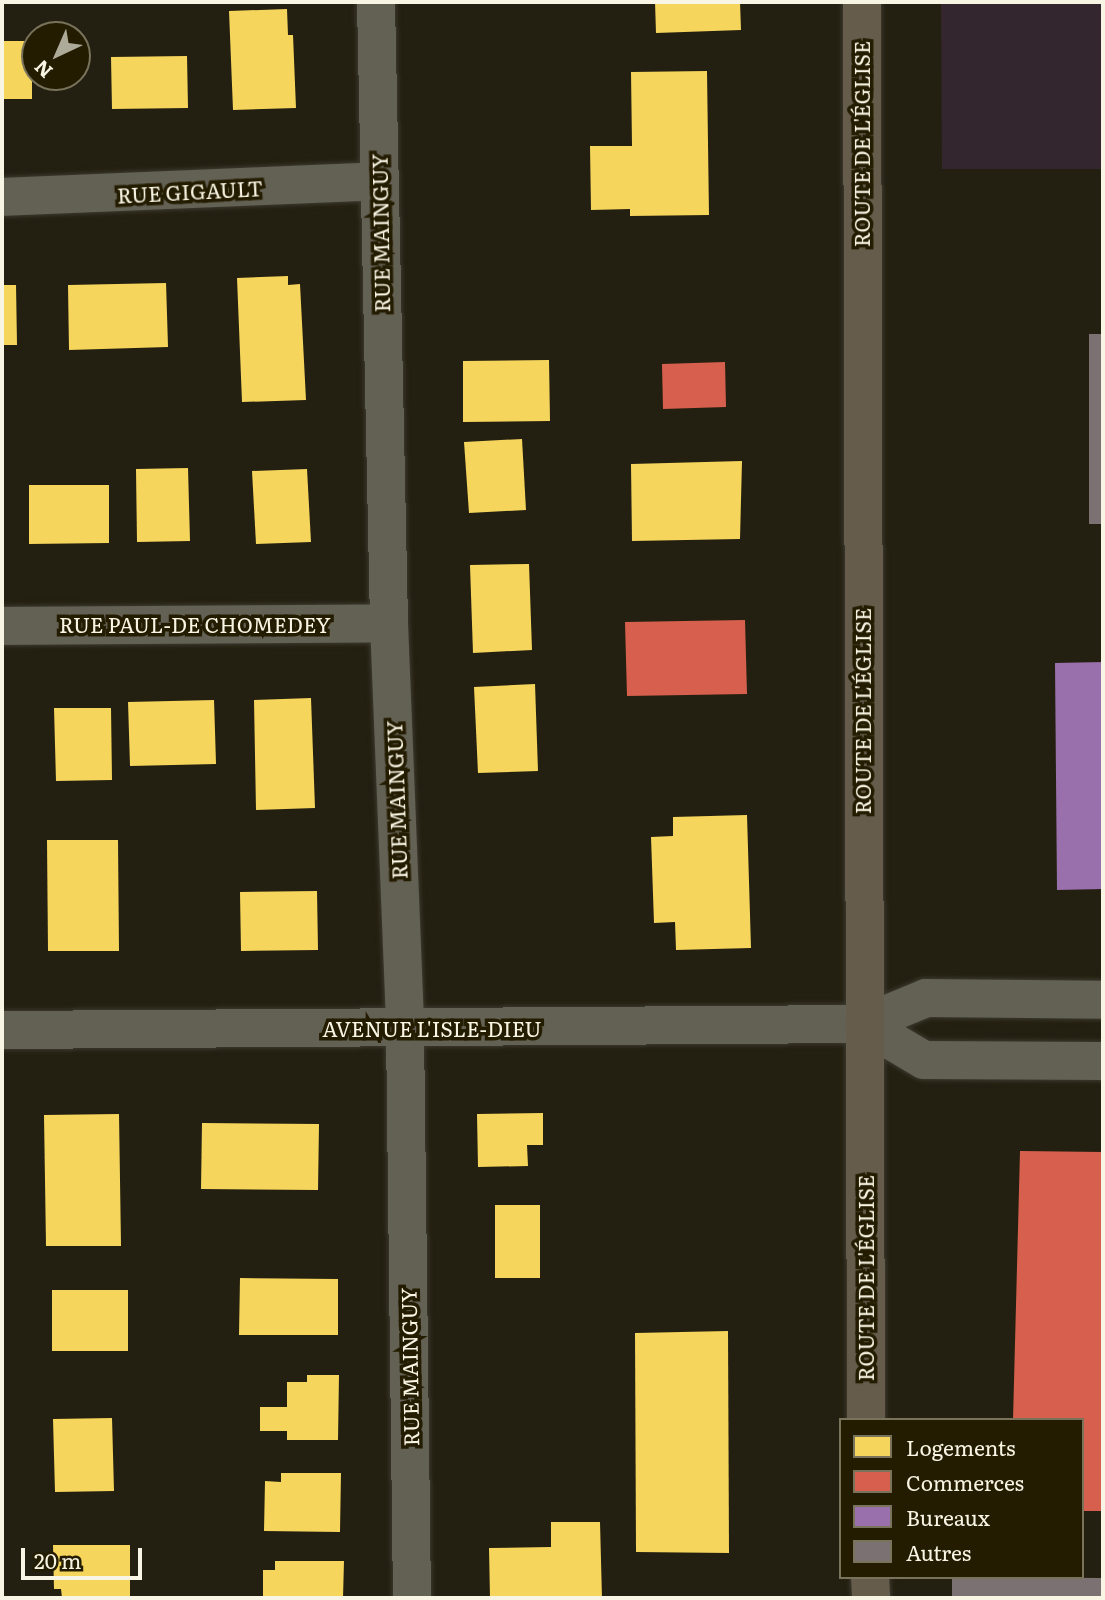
<!DOCTYPE html>
<meta charset="utf-8">
<style>
body{margin:0}
#map{position:relative;width:1105px;height:1600px;overflow:hidden;background:#242011;font-family:Literata,serif}
div>[style]{position:absolute}
.education>*{inset:0;background:#34262e}
.homes>*{inset:0;background:#f6d55c}
.shops>*{inset:0;background:#d6604d}
.offices>*{inset:0;background:#9970ab}
.building>*{inset:0;background:#7b7172}
.roads{filter:drop-shadow(0 0 2px #3c392f) drop-shadow(0 0 2px #3c392f)}
.minor>*{height:38px;margin:-19px;padding:0 19px;transform-origin:19px;border-radius:19px;background:#636054}
.major>*{height:38px;margin:-19px;padding:0 19px;transform-origin:19px;border-radius:19px;background:#655c4c}
span{translate:-50% -50%;white-space:nowrap;text-align:center;line-height:1.15;-webkit-text-stroke:7px #231c01;paint-order:stroke}
.street-label{font-size:21px;color:#f9f5e4}
.frame{position:absolute;inset:0;border:4px solid #f9f5e4;pointer-events:none}
.legend{position:absolute;left:839px;top:1418px;width:245px;height:161px;box-sizing:border-box;background:#231c01;border:2px solid #79735c;margin:0;padding:9px 12px;list-style:none;font-size:21px;color:#f9f5e4}
.legend li{display:flex;align-items:center;gap:14px;height:35px}
.legend b{width:35px;border:2px solid #79735c}
.north{position:absolute;left:21px;top:21px;width:70px;height:70px;box-sizing:border-box;background:#231c01;border:2px solid #79735c;border-radius:50%;rotate:224deg;font-size:19px;font-weight:700;line-height:28px;text-align:center;color:#f9f5e4}
.north::after{content:'';display:block;margin:auto;width:24px;height:32px;background:#aeaa9a;clip-path:polygon(50% 0,100% 100%,50% 72%,0 100%)}
.scale{position:absolute;left:21px;top:1548px;width:121px;height:32px;box-sizing:border-box;border:4px solid #f9f5e4;border-top:0;padding-left:9px;font-size:21px;line-height:24px;white-space:nowrap;color:#f9f5e4;-webkit-text-stroke:5px #231c01;paint-order:stroke}
</style>
<div id="map">
<div class="education">
<div style="clip-path:polygon(941px 2px,1103px 2px,1103px 169px,942px 169px)"></div>
</div>
<div class="homes">
<div style="clip-path:polygon(655px 2px,740px 2px,741px 30px,656px 33px)"></div>
<div style="clip-path:polygon(287px 9px,288px 35px,293px 35px,296px 108px,233px 110px,229px 11px)"></div>
<div style="clip-path:polygon(2px 41px,32px 41px,32px 99px,2px 99px)"></div>
<div style="clip-path:polygon(187px 56px,188px 108px,112px 109px,111px 57px)"></div>
<div style="clip-path:polygon(707px 71px,709px 215px,630px 216px,630px 209px,591px 210px,590px 146px,632px 146px,631px 72px)"></div>
<div style="clip-path:polygon(288px 276px,288px 285px,300px 284px,306px 400px,242px 402px,237px 278px)"></div>
<div style="clip-path:polygon(166px 283px,168px 347px,69px 350px,68px 285px)"></div>
<div style="clip-path:polygon(2px 285px,16px 285px,17px 345px,2px 345px)"></div>
<div style="clip-path:polygon(549px 360px,550px 421px,463px 422px,463px 361px)"></div>
<div style="clip-path:polygon(522px 439px,526px 510px,469px 513px,464px 442px)"></div>
<div style="clip-path:polygon(742px 461px,740px 539px,632px 541px,631px 464px)"></div>
<div style="clip-path:polygon(188px 468px,190px 541px,137px 542px,136px 469px)"></div>
<div style="clip-path:polygon(307px 469px,311px 542px,256px 544px,252px 471px)"></div>
<div style="clip-path:polygon(29px 485px,109px 485px,109px 543px,29px 544px)"></div>
<div style="clip-path:polygon(529px 564px,532px 650px,473px 653px,470px 565px)"></div>
<div style="clip-path:polygon(535px 684px,538px 771px,478px 773px,474px 687px)"></div>
<div style="clip-path:polygon(311px 698px,315px 808px,256px 810px,254px 700px)"></div>
<div style="clip-path:polygon(214px 700px,216px 764px,130px 766px,128px 702px)"></div>
<div style="clip-path:polygon(54px 708px,111px 708px,112px 780px,56px 781px)"></div>
<div style="clip-path:polygon(747px 815px,751px 948px,676px 950px,675px 922px,654px 923px,651px 837px,673px 836px,673px 817px)"></div>
<div style="clip-path:polygon(47px 840px,118px 840px,119px 951px,48px 951px)"></div>
<div style="clip-path:polygon(317px 891px,318px 950px,241px 951px,240px 892px)"></div>
<div style="clip-path:polygon(543px 1113px,543px 1145px,527px 1145px,528px 1166px,478px 1167px,477px 1114px)"></div>
<div style="clip-path:polygon(119px 1114px,121px 1246px,46px 1246px,44px 1115px)"></div>
<div style="clip-path:polygon(202px 1123px,319px 1124px,318px 1190px,201px 1189px)"></div>
<div style="clip-path:polygon(495px 1205px,540px 1205px,540px 1278px,495px 1278px)"></div>
<div style="clip-path:polygon(240px 1278px,338px 1279px,338px 1335px,239px 1335px)"></div>
<div style="clip-path:polygon(52px 1290px,128px 1290px,128px 1351px,52px 1351px)"></div>
<div style="clip-path:polygon(728px 1331px,729px 1553px,636px 1552px,635px 1333px)"></div>
<div style="clip-path:polygon(307px 1375px,339px 1375px,338px 1440px,287px 1440px,287px 1431px,260px 1431px,260px 1407px,287px 1407px,287px 1382px,307px 1382px)"></div>
<div style="clip-path:polygon(112px 1418px,114px 1491px,55px 1492px,53px 1419px)"></div>
<div style="clip-path:polygon(281px 1473px,341px 1473px,340px 1532px,264px 1531px,265px 1481px,281px 1482px)"></div>
<div style="clip-path:polygon(551px 1522px,600px 1522px,602px 1598px,490px 1598px,489px 1548px,551px 1547px)"></div>
<div style="clip-path:polygon(53px 1545px,130px 1545px,130px 1598px,62px 1598px,61px 1589px,54px 1589px)"></div>
<div style="clip-path:polygon(275px 1561px,344px 1561px,343px 1598px,263px 1598px,263px 1570px,275px 1570px)"></div>
</div>
<div class="shops">
<div style="clip-path:polygon(725px 362px,726px 407px,663px 409px,662px 364px)"></div>
<div style="clip-path:polygon(745px 620px,747px 694px,627px 696px,625px 622px)"></div>
<div style="clip-path:polygon(1020px 1151px,1103px 1152px,1103px 1511px,1082px 1511px,1082px 1420px,1013px 1420px)"></div>
</div>
<div class="offices">
<div style="clip-path:polygon(1103px 662px,1103px 889px,1057px 890px,1055px 663px)"></div>
</div>
<div class="building">
<div style="clip-path:polygon(1089px 334px,1103px 334px,1103px 524px,1089px 524px)"></div>
<div style="clip-path:polygon(952px 1577px,1103px 1578px,1103px 1598px,952px 1598px)"></div>
</div>
<div class="roads">
<div class="minor">
<div style="left:376px;top:2px;width:621px;rotate:88.8deg"></div>
<div style="left:389px;top:623px;width:405px;rotate:87.7deg"></div>
<div style="left:405px;top:1028px;width:570px;rotate:89.3deg"></div>
<div style="left:2px;top:197px;width:376px;rotate:-2.4deg"></div>
<div style="left:2px;top:626px;width:387px;rotate:-0.4deg"></div>
<div style="left:863px;top:1024px;width:71px;rotate:30.5deg"></div>
<div style="left:924px;top:1060px;width:179px;rotate:0.3deg"></div>
<div style="left:2px;top:1030px;width:861px;rotate:-0.4deg"></div>
<div style="left:863px;top:1024px;width:68px;rotate:-22.4deg"></div>
<div style="left:926px;top:998px;width:177px;rotate:0.6deg"></div>
</div>
<div class="major">
<div style="left:862px;top:2px;width:1418px;rotate:89.84deg"></div>
<div style="left:870px;top:1577px;width:21px;rotate:87deg"></div>
</div>
</div>
<div class="street-label">
<span style="left:861px;top:144px;rotate:-90deg">ROUTE DE L'ÉGLISE</span>
<span style="left:190px;top:191px;rotate:-3deg">RUE GIGAULT</span>
<span style="left:380px;top:233px;rotate:-91deg">RUE MAINGUY</span>
<span style="left:195px;top:624px">RUE PAUL-DE CHOMEDEY</span>
<span style="left:862px;top:711px;rotate:-90deg">ROUTE DE L'ÉGLISE</span>
<span style="left:396px;top:800px;rotate:-92deg">RUE MAINGUY</span>
<span style="left:432px;top:1028px">AVENUE L'ISLE-DIEU</span>
<span style="left:865px;top:1278px;rotate:-90deg">ROUTE DE L'ÉGLISE</span>
<span style="left:409px;top:1367px;rotate:-91deg">RUE MAINGUY</span>
</div>
<div class="frame"></div>
<ul class="legend">
<li><b style="height:19px;background:#f6d55c"></b>Logements</li>
<li><b style="height:19px;background:#d6604d"></b>Commerces</li>
<li><b style="height:19px;background:#9970ab"></b>Bureaux</li>
<li><b style="height:19px;background:#7b7172"></b>Autres</li>
</ul>
<div class="north">N</div>
<div class="scale">20 m</div>
</div>
